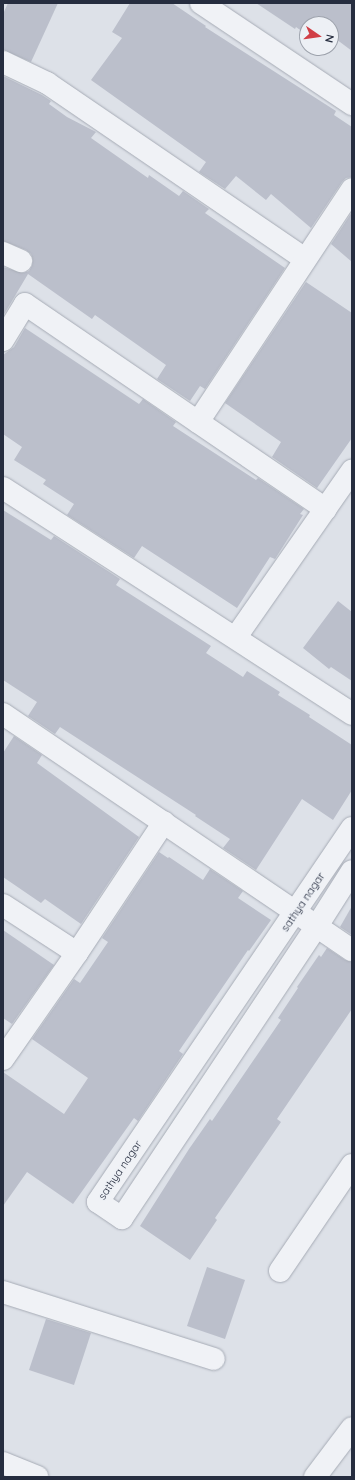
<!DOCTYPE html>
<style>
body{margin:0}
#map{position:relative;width:355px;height:1480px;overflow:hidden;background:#dde1e8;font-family:Quicksand,sans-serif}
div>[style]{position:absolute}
.building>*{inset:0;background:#bbbfcb}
.roads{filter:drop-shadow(0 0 1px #a6abb5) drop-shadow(0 0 1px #a6abb5)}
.minor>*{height:22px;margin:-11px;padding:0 11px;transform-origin:11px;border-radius:11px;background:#f0f2f6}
span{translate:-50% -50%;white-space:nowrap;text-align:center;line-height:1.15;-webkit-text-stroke:3px #edf0f5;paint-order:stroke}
.street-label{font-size:11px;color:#262d3f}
.frame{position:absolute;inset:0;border:4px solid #262d3f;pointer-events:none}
.north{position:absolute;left:299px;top:16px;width:40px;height:40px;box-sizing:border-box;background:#edf0f5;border:1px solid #9da2ac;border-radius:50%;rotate:103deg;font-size:11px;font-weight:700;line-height:16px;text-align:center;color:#262d3f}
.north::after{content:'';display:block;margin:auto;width:14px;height:18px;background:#d13e46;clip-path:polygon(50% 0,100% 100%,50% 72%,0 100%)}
</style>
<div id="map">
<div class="building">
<div style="clip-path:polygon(8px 3px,58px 3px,31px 62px,3px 50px,3px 14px)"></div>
<div style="clip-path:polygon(130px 3px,172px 3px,206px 26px,205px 27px,336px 111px,334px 115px,352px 127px,352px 177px,346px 178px,342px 182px,311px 228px,271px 194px,266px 200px,236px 176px,225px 189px,199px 172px,206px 162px,91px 80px,122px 38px,112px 32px)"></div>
<div style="clip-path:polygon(256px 3px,352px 3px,352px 51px,332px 36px,331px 38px,331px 24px,307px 24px,307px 35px,296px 27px,295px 29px)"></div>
<div style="clip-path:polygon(3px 76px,42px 95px,51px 101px,49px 104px,67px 117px,96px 132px,91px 138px,148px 178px,149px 175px,179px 196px,183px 191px,209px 209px,205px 213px,285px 268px,205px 389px,200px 386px,190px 401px,157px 379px,166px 365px,95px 315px,92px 319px,28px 274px,3px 316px,3px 267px,23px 273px,29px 271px,32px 266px,33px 260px,31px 254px,26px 250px,3px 241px)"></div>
<div style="clip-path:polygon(352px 212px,352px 262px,331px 244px)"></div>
<div style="clip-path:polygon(306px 282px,352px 313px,352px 438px,317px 488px,272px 457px,281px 442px,225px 403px)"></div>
<div style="clip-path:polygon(25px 328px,139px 404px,143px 399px,176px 422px,173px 426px,256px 480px,258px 478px,304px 509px,300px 514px,303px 515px,275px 559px,270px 557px,237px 608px,142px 546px,134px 558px,67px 515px,74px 504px,43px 484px,46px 480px,14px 460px,22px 447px,3px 434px,3px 355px,14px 347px)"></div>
<div style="clip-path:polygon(3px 510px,51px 540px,54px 536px,120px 579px,116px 585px,211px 646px,206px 653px,243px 677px,247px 671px,280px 692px,278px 695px,310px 715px,309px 717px,352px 745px,352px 790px,333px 820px,302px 799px,256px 870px,223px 848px,230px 839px,195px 816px,196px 815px,60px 727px,55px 734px,28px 716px,37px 702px,3px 680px)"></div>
<div style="clip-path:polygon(338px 601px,352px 612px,352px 681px,331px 667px,329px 669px,303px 648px)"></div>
<div style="clip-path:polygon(14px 736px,42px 755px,37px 763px,139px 837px,81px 924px,45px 899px,41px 903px,3px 877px,3px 753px)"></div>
<div style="clip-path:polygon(159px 852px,168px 858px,169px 857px,203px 880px,210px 869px,243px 891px,238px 898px,271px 920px,249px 951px,248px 950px,179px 1051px,183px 1054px,138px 1121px,134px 1118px,73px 1204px,27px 1172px,3px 1206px,3px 1072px,64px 1114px,88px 1078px,32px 1039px,74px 979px,80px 983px,108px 942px,102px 938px)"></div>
<div style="clip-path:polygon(352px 906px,352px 935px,340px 927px)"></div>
<div style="clip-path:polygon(3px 930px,54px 965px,12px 1024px,3px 1018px)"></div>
<div style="clip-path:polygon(327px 948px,345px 960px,352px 962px,352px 1009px,277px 1119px,281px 1122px,215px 1218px,217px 1220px,190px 1260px,140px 1226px,189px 1149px,210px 1119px,212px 1121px,281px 1020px,278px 1018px,298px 988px,297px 987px,319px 955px,321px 957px)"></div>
<div style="clip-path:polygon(207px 1267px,245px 1280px,225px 1339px,187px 1326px)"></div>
<div style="clip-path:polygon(46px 1319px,91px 1333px,74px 1385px,29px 1370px)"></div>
</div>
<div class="roads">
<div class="minor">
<div style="left:201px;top:3px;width:182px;rotate:33.8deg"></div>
<div style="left:3px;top:62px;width:49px;rotate:25.5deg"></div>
<div style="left:47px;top:83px;width:312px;rotate:34.3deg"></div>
<div style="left:3px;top:253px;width:20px;rotate:24deg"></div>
<div style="left:3px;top:340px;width:42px;rotate:-58.6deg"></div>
<div style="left:25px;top:304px;width:364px;rotate:34.3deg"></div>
<div style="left:198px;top:422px;width:279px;rotate:-56.5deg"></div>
<div style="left:3px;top:488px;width:416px;rotate:32.9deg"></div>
<div style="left:236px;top:637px;width:203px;rotate:-55.1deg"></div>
<div style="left:3px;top:714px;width:421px;rotate:34.1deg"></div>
<div style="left:352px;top:828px;width:452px;rotate:124.2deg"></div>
<div style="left:98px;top:1202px;width:29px;rotate:34deg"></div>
<div style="left:122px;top:1218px;width:351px;rotate:-56.3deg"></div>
<div style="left:317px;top:926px;width:65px;rotate:-57.5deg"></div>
<div style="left:3px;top:905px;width:88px;rotate:33deg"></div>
<div style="left:3px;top:1059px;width:129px;rotate:-55.1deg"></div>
<div style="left:77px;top:953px;width:157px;rotate:-56.4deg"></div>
<div style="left:280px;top:1271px;width:128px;rotate:-55.8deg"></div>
<div style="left:3px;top:1292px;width:221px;rotate:17.6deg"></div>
<div style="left:3px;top:1463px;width:37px;rotate:22deg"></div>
<div style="left:315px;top:1477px;width:61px;rotate:-52.9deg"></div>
</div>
</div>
<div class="street-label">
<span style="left:303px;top:902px;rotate:-56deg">sathya nagar</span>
<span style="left:120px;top:1170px;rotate:-56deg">sathya nagar</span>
</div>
<div class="frame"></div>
<div class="north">N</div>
</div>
